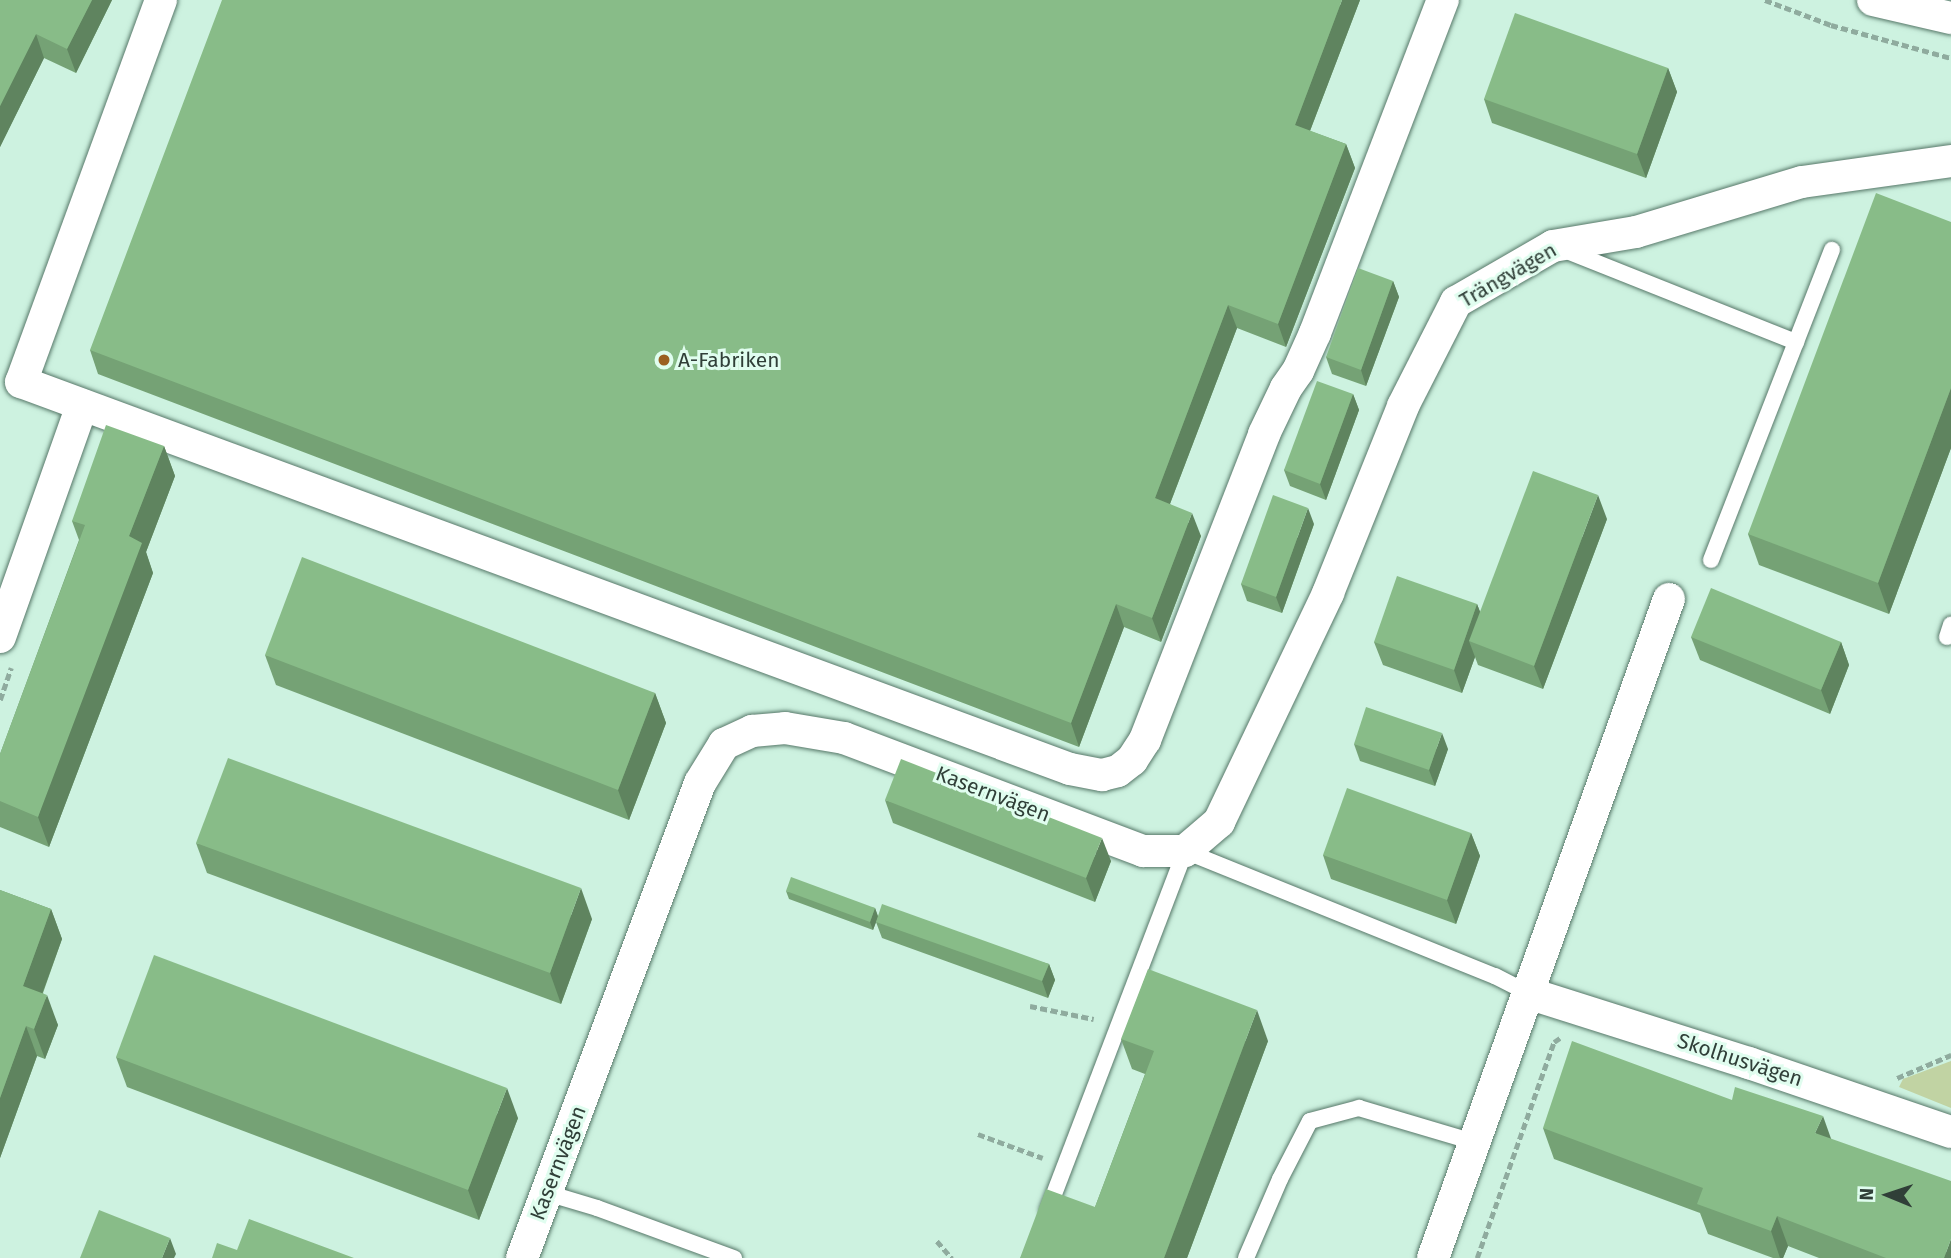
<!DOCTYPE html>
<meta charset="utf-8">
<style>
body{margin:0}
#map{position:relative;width:1951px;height:1258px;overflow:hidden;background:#cdf2e0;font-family:"Fira Sans",sans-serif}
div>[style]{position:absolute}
.green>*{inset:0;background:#c1d3a3}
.path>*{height:4.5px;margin-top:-2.25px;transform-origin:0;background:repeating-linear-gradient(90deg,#8fab9e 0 7px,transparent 0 10.5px)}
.roads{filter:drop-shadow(0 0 2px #577869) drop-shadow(0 0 2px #577869)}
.lane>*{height:16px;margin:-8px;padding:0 8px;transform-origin:8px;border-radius:8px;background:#fff}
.street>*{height:32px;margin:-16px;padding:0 16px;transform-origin:16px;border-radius:16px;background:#fff}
.wall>*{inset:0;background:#75a275}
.shaded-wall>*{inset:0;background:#5f845f}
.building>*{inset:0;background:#88bc88}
.dots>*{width:19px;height:19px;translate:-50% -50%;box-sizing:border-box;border:4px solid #e0fdef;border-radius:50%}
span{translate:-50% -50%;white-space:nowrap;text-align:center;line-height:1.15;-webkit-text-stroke:6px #e0fdef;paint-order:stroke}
.street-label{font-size:21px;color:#303f38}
.poi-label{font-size:21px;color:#303f38}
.left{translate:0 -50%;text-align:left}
.north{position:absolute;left:1853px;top:1160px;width:70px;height:70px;-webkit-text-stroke:5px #e0fdef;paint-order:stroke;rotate:272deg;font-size:19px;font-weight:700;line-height:28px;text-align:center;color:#303f38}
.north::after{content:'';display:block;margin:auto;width:24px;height:32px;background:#303f38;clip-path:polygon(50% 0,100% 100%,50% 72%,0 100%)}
</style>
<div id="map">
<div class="green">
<div style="clip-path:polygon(1951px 1061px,1951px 1108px,1899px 1087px,1903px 1079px)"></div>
</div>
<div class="path">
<div style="left:1765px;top:0;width:71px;rotate:20.7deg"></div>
<div style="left:1831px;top:25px;width:124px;rotate:15.4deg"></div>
<div style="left:0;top:700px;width:34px;rotate:-71deg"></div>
<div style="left:1030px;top:1006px;width:65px;rotate:11.5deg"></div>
<div style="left:1897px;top:1078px;width:59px;rotate:-23.1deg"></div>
<div style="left:978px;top:1134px;width:69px;rotate:20.3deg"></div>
<div style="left:937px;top:1241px;width:23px;rotate:49deg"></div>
<div style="left:1477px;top:1258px;width:229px;rotate:-70.4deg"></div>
<div style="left:1554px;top:1042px;width:7px;rotate:-34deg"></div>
</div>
<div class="roads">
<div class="lane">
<div style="left:1562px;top:249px;width:252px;rotate:21.7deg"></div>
<div style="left:1711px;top:560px;width:333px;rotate:-68.7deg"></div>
<div style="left:1947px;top:637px;width:13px;rotate:-72deg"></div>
<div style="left:547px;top:1193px;width:52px;rotate:16.7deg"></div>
<div style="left:597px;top:1208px;width:146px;rotate:20.1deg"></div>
<div style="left:1048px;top:1210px;width:384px;rotate:-69.1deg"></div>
<div style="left:1185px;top:851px;width:334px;rotate:22deg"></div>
<div style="left:1495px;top:976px;width:37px;rotate:27deg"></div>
<div style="left:1246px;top:1258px;width:86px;rotate:-66.7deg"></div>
<div style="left:1280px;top:1179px;width:65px;rotate:-62.7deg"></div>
<div style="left:1310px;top:1121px;width:51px;rotate:-14.9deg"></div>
<div style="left:1359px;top:1108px;width:120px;rotate:16.5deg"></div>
</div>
<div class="street">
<div style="left:161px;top:0;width:407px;rotate:110.1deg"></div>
<div style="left:21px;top:382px;width:1118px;rotate:20.25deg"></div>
<div style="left:1070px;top:769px;width:33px;rotate:11deg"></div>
<div style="left:1102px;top:775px;width:16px;rotate:-14deg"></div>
<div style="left:1118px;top:771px;width:18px;rotate:-38deg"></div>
<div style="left:1132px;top:760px;width:24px;rotate:-57deg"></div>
<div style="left:1145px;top:740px;width:328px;rotate:-68.7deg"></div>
<div style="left:1264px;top:434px;width:51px;rotate:-64.4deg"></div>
<div style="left:1286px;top:388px;width:21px;rotate:-55deg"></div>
<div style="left:1298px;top:371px;width:42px;rotate:-65.9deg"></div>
<div style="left:1315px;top:333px;width:357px;rotate:-69deg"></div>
<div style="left:1873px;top:0;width:80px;rotate:13deg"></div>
<div style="left:0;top:637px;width:246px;rotate:-70.5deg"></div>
<div style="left:1528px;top:993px;width:232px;rotate:17.6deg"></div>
<div style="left:1749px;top:1063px;width:213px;rotate:18.9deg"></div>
<div style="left:522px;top:1258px;width:507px;rotate:-69.46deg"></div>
<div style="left:700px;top:783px;width:46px;rotate:-58.4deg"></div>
<div style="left:724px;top:744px;width:31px;rotate:-25deg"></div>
<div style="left:752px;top:731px;width:33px;rotate:-5deg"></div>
<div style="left:785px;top:728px;width:60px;rotate:9.6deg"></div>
<div style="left:844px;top:738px;width:320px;rotate:20.7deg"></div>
<div style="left:1143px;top:851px;width:42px"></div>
<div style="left:1185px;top:851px;width:45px;rotate:-40.5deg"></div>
<div style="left:1219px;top:822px;width:254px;rotate:-64.5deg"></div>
<div style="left:1328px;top:593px;width:201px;rotate:-68.1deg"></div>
<div style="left:1403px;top:406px;width:117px;rotate:-63deg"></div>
<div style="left:1456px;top:302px;width:112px;rotate:-30deg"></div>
<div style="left:1553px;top:246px;width:84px;rotate:-9.6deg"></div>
<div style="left:1636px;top:232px;width:173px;rotate:-16.8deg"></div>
<div style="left:1802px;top:182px;width:150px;rotate:-8deg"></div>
<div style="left:1433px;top:1258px;width:700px;rotate:-70.3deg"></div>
</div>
</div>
<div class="wall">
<div style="clip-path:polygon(0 0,112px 0,76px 73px,44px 58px,0 147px)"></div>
<div style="clip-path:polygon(1360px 0,1310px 131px,1346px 144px,1355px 168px,1286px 347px,1237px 328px,1170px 504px,1201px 536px,1161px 642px,1124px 627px,1079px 747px,98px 374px,90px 350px)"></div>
<div style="clip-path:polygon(1668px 68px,1677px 92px,1646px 178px,1492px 123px,1484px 99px)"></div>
<div style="clip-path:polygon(1951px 222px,1951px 448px,1889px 614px,1759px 565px,1748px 534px)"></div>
<div style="clip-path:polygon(1393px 281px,1399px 297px,1366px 386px,1332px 374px,1326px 357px)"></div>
<div style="clip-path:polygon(1353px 394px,1359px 410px,1326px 500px,1290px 486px,1284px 470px)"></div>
<div style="clip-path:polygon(164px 446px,175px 476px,146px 552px,153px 573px,49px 847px,0 827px,0 754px,79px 540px,72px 521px)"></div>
<div style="clip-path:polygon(1607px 519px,1543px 689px,1478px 665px,1475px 657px,1462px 693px,1383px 665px,1374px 642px,1477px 604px,1480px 612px)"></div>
<div style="clip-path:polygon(1314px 524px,1282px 613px,1247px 601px,1241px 584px)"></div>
<div style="clip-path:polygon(1691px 637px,1841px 642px,1849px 665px,1830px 714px,1700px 660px)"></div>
<div style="clip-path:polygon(265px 655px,655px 693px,666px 723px,629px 820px,276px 685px)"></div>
<div style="clip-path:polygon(1354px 744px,1448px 749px,1435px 786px,1360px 761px)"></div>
<div style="clip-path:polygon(885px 800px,1111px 861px,1095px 902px,893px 823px)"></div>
<div style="clip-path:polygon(1471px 833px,1480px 856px,1456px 924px,1331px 879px,1323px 855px)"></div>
<div style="clip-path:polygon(196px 843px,592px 919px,561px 1004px,207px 873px)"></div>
<div style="clip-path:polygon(0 890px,51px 909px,62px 939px,43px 993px,58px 1025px,45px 1059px,37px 1056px,0 1158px)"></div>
<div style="clip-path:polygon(786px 891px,875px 908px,878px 916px,1049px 964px,1055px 980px,1048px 998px,882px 938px,876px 922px,873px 930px,789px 899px)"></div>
<div style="clip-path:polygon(1121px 1039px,1268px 1041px,1187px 1258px,1020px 1258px,1095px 1207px,1145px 1074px,1132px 1069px)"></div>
<div style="clip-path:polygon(116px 1057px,518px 1118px,479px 1220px,127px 1087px)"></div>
<div style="clip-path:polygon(1543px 1128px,1831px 1139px,1951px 1258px,1819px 1258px,1788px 1246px,1783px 1258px,1773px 1258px,1708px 1234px,1700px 1213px,1554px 1159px)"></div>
</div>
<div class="shaded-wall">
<div style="clip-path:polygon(92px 0,112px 0,76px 73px,67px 49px)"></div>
<div style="clip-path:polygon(1342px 0,1360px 0,1303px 149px,1295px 125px)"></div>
<div style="clip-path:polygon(36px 34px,44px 58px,0 147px,0 106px)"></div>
<div style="clip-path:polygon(1668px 68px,1677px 92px,1646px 178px,1637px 154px)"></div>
<div style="clip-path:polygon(1346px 144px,1355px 168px,1286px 347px,1278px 324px)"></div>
<div style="clip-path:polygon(1393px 281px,1399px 297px,1366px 386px,1361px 370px)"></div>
<div style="clip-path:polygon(1228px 305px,1237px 328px,1163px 522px,1155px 498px)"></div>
<div style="clip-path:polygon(1951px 388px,1951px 448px,1889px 614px,1878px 583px)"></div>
<div style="clip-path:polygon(1353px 394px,1359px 410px,1326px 500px,1320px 484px)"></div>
<div style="clip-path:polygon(164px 446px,175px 476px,146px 552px,153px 573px,49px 847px,38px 817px,129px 536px)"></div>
<div style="clip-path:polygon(1598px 495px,1607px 519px,1543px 689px,1534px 666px)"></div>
<div style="clip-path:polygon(1308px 508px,1314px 524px,1282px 613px,1276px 597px)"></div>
<div style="clip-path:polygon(1192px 513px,1201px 536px,1161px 642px,1152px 618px)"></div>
<div style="clip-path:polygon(1116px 604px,1124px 627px,1079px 747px,1071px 723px)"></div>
<div style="clip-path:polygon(1477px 604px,1486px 627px,1469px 641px,1475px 657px,1462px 693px,1454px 670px)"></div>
<div style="clip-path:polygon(1841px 642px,1849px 665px,1830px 714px,1821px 690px)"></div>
<div style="clip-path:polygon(655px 693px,666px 723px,629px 820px,618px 790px)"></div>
<div style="clip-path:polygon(1442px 733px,1448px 749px,1435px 786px,1429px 770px)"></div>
<div style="clip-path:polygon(1471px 833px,1480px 856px,1456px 924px,1447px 900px)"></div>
<div style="clip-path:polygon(1102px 838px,1111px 861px,1095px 902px,1086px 878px)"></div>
<div style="clip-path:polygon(581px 888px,592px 919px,561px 1004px,550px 973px)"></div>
<div style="clip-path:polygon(875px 908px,878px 917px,873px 930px,870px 922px)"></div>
<div style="clip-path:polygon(51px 909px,62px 939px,34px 1016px,23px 986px)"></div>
<div style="clip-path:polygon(1049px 964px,1055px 980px,1048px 998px,1042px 981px)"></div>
<div style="clip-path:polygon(47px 995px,58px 1025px,45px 1059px,34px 1029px)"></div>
<div style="clip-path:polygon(1257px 1010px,1268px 1041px,1187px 1258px,1164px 1258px)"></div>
<div style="clip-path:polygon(26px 1026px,37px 1056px,0 1158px,0 1098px)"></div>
<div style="clip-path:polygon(507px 1088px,518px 1118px,479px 1220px,468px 1190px)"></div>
<div style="clip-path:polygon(1823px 1116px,1834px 1147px,1815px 1133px)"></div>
<div style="clip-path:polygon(1777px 1216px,1788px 1246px,1783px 1258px,1780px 1258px,1771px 1231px)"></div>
<div style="clip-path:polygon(170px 1238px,176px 1254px,174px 1258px,162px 1258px)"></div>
<div style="clip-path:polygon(1951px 1239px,1951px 1258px,1944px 1258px)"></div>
</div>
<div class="building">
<div style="clip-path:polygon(0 0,92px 0,67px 49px,36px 34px,0 106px)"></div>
<div style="clip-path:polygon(222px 0,1342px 0,1295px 125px,1346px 144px,1278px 324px,1228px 305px,1155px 498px,1192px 513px,1152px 618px,1116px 604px,1071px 723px,90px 350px)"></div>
<div style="clip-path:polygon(1515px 13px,1668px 68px,1637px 154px,1484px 99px)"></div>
<div style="clip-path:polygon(1876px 193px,1951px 222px,1951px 388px,1878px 583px,1748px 534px)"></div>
<div style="clip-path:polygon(1358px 268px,1393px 281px,1361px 370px,1326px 357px)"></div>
<div style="clip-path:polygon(1317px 381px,1353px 394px,1320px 484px,1284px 470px)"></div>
<div style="clip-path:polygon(106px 425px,164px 446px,129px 536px,142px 543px,38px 817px,0 801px,0 754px,85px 525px,72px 521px)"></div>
<div style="clip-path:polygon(1533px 471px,1598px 495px,1534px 666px,1469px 641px)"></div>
<div style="clip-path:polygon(1273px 495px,1308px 508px,1276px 597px,1241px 584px)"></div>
<div style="clip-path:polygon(302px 557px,655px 693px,618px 790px,265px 655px)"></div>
<div style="clip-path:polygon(1397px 576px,1477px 604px,1454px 670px,1374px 642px)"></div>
<div style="clip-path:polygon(1711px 588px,1841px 642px,1821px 690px,1691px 637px)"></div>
<div style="clip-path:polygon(1366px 707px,1442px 733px,1429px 770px,1354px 744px)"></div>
<div style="clip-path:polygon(228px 758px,581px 888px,550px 973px,196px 843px)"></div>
<div style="clip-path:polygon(901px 759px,1102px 838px,1086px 878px,885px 800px)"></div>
<div style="clip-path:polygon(1347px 788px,1471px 833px,1447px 900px,1323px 855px)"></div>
<div style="clip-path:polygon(791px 877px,875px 908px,870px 922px,786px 891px)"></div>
<div style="clip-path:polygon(0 890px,51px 909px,23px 986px,47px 995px,34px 1029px,26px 1026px,0 1098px)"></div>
<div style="clip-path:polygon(882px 904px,1049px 964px,1042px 981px,876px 922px)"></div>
<div style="clip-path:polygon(154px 955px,507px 1088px,468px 1190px,116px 1057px)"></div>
<div style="clip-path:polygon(1148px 969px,1257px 1010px,1164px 1258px,1020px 1258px,1046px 1189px,1095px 1207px,1154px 1051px,1121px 1039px)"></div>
<div style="clip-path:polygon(1572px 1041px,1732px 1100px,1735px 1087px,1823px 1116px,1815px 1133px,1951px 1181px,1951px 1239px,1944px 1258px,1886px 1258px,1777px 1216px,1771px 1231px,1697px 1204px,1703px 1188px,1543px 1128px)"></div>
<div style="clip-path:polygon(99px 1210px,170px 1238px,162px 1258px,80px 1258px)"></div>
<div style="clip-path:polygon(249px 1219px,354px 1258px,212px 1258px,217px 1243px,237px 1250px)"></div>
</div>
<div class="dots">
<div style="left:664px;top:360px;background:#9b6021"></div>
</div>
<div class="street-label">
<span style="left:1508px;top:275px;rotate:-30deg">Trängvägen</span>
<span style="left:993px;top:794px;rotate:21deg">Kasernvägen</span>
<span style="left:1740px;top:1060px;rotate:18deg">Skolhusvägen</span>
<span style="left:558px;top:1163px;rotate:-69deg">Kasernvägen</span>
</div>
<div class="poi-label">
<span class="left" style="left:678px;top:360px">A-Fabriken</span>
</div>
<div class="north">N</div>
</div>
